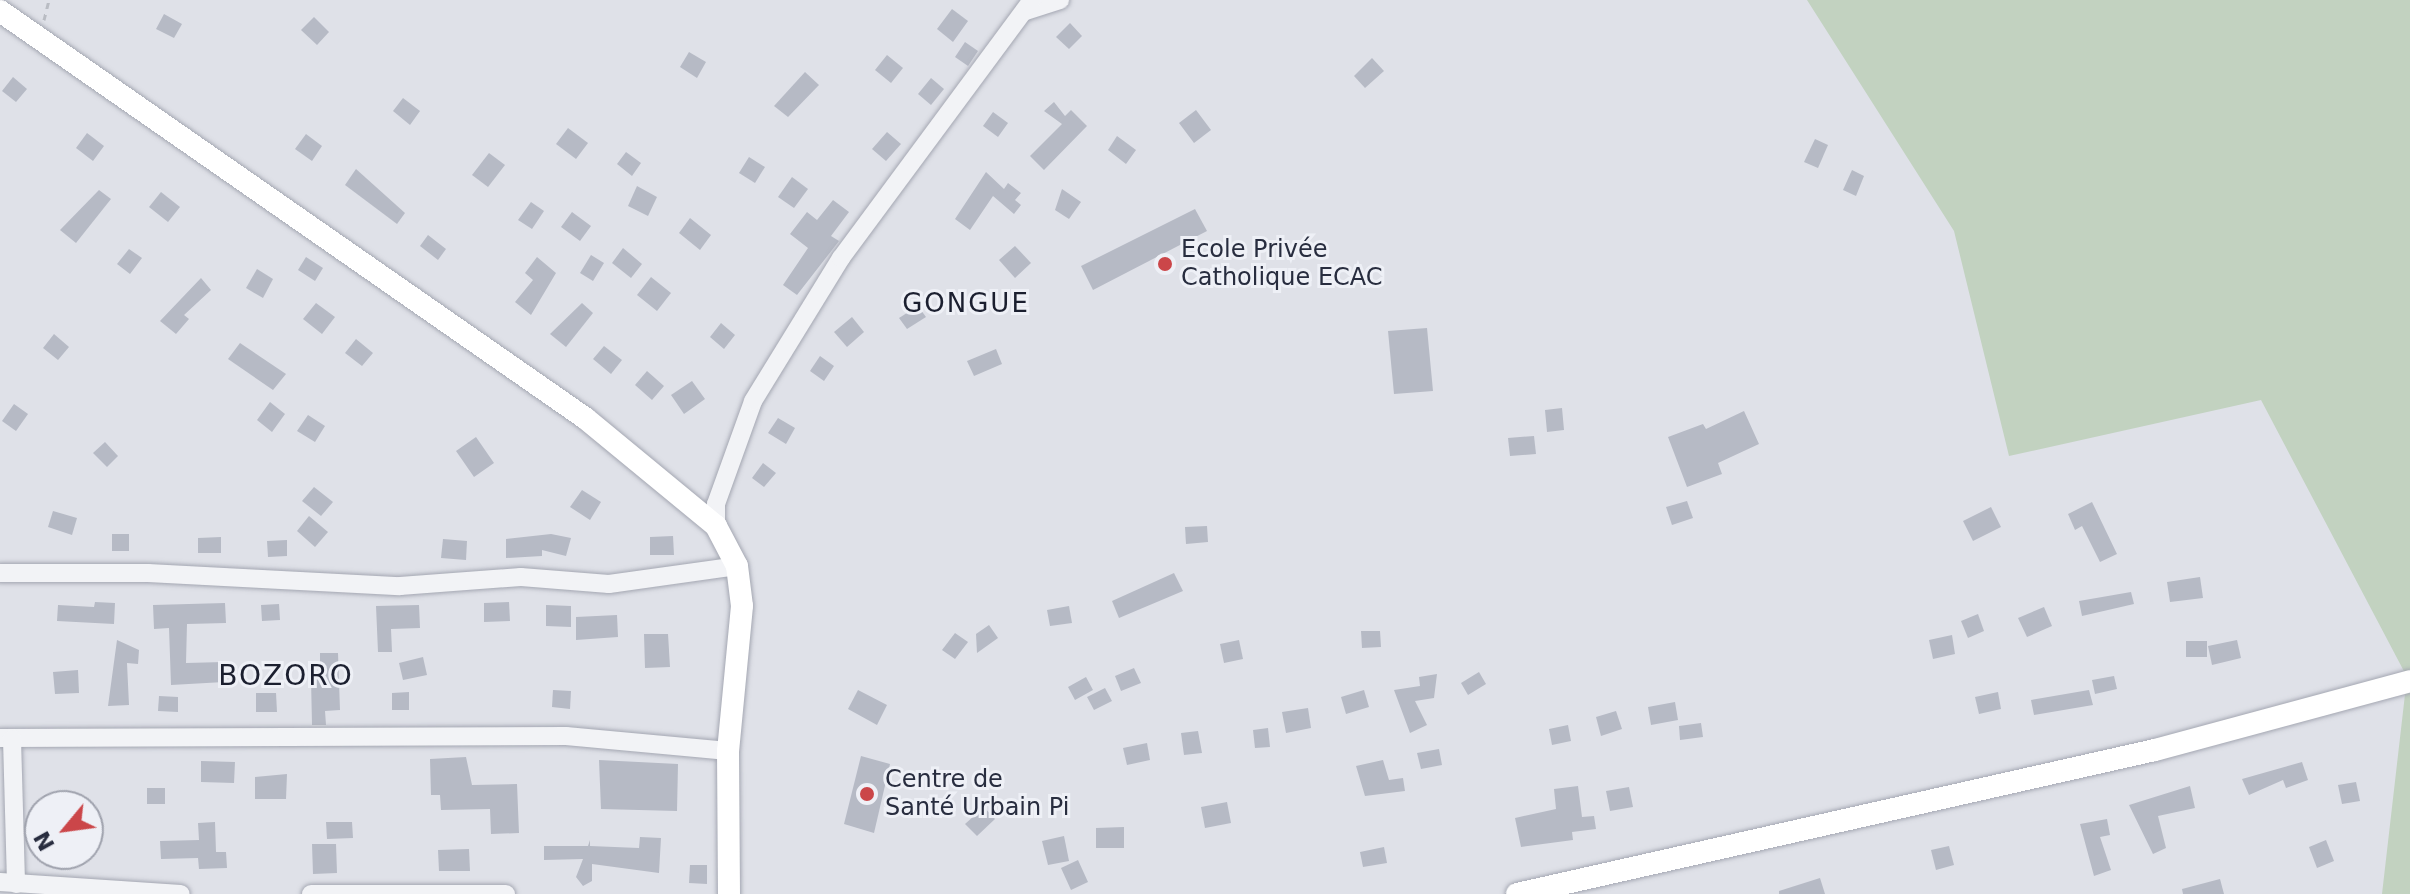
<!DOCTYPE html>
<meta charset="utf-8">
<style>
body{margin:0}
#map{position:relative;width:2410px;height:894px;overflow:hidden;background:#dfe1e8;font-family:"DejaVu Sans",sans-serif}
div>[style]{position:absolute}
.green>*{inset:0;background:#c2d2c0}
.building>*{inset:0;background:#b6bac5}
.path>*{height:3px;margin-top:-1.5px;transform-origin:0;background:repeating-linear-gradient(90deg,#b9bcc3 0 6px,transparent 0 12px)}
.roads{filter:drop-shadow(0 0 2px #a4a7b2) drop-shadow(0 0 2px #a4a7b2)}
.minor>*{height:18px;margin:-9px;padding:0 9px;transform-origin:9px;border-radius:9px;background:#f2f3f6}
.major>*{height:22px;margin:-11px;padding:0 11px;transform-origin:11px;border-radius:11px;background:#fff}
.dots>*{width:22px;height:22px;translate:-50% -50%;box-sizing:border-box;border:4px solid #eef0f6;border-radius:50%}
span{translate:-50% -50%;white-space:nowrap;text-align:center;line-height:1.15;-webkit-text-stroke:6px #eef0f6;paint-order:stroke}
.poi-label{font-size:24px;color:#282d3f}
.left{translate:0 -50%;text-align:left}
.neighbourhood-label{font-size:26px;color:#1b1f2f;letter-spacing:2px}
.quarter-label{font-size:28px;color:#1b1f2f;letter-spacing:2px}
.north{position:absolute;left:24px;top:790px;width:80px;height:80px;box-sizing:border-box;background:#eef0f6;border:2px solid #9fa2ad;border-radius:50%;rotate:241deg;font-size:22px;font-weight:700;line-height:32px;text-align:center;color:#282d3f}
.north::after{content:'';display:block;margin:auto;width:28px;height:36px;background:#cb4649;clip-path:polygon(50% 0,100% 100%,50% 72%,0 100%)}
</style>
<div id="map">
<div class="green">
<div style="clip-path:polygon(1807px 0,2410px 0,2410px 894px,2382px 894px,2407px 677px,2261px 400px,2009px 456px,1954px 231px)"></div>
</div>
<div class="building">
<div style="clip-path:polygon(952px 9px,968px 21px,953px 42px,937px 29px)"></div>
<div style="clip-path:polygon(164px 14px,182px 24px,174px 38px,156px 29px)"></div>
<div style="clip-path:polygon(314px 17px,329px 32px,317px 45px,301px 30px)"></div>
<div style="clip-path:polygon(1070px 23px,1082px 36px,1069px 49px,1056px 37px)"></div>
<div style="clip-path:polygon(965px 42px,978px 51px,968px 66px,955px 57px)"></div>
<div style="clip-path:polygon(689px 52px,706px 62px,697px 78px,680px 67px)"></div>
<div style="clip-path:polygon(887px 55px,903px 68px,891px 83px,875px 70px)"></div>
<div style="clip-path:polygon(1372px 58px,1384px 71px,1365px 88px,1354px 76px)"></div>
<div style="clip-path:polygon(805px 72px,819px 85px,788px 117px,774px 106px)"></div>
<div style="clip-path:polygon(13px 77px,27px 89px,16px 102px,2px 91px)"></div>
<div style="clip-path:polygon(931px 78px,944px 89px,931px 105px,918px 94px)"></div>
<div style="clip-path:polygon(403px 98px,420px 111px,410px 125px,393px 111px)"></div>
<div style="clip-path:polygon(1054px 102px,1065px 116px,1071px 110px,1087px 126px,1044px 170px,1030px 156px,1062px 124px,1044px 111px)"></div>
<div style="clip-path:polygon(1196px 110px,1211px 130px,1194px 143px,1179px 123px)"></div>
<div style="clip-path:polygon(993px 112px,1008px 123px,998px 137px,983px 126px)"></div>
<div style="clip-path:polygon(568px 128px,588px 143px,576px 159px,556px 144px)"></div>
<div style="clip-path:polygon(887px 132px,901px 144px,886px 161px,872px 149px)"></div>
<div style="clip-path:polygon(87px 133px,104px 146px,93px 161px,76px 148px)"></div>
<div style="clip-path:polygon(306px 134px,322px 146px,312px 161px,295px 149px)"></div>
<div style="clip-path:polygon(1117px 136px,1136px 150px,1126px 164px,1108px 150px)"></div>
<div style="clip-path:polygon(1815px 139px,1828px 145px,1818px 168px,1804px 162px)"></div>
<div style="clip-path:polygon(626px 152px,641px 163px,632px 176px,617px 164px)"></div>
<div style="clip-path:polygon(489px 153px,505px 165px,488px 187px,472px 175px)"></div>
<div style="clip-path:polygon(749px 157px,765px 167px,755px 183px,739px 173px)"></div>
<div style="clip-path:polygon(356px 169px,405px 213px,397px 224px,345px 185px)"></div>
<div style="clip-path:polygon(1852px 170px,1864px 176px,1856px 196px,1843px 190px)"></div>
<div style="clip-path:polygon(986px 172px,1004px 189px,1008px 183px,1021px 193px,1015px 200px,1021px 205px,1014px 214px,993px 196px,970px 230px,955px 219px)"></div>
<div style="clip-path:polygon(792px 177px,808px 189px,794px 208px,778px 197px)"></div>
<div style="clip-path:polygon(637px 186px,657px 197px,648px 216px,628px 206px)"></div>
<div style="clip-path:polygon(1062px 189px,1081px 202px,1069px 219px,1055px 210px)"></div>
<div style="clip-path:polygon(99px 190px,111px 199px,76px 243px,60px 230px)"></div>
<div style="clip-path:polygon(161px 192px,180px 207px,168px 222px,149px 207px)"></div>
<div style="clip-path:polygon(833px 200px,849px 212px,831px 236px,839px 241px,797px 295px,783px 285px,808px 248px,790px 234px,807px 212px,817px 220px)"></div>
<div style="clip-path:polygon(531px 202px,544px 211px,532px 229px,518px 220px)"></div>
<div style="clip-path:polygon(1195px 209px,1207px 231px,1093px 290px,1081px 266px)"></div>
<div style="clip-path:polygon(572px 212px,591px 226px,580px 241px,561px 227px)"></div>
<div style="clip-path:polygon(690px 218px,711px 235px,700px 250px,679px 233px)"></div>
<div style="clip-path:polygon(428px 235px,446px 249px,438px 260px,420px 246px)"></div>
<div style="clip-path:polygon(1015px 246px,1031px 263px,1015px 278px,999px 260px)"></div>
<div style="clip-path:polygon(623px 248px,642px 264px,631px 278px,612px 263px)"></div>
<div style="clip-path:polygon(129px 249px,142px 258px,130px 274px,117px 264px)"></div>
<div style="clip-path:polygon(591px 255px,604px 263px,593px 281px,580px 273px)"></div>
<div style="clip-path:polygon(306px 257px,323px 268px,315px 281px,298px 270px)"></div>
<div style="clip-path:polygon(537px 257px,556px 273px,531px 315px,515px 302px,533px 280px,525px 273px)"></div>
<div style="clip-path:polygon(257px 269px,273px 279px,263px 298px,246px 288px)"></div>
<div style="clip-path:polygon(651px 277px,671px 293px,657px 311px,637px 295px)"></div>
<div style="clip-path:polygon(201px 278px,211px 290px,184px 315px,189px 319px,176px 334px,160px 321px)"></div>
<div style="clip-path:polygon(316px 303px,335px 317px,322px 334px,303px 319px)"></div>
<div style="clip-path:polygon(582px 303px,593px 313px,566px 347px,550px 334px)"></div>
<div style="clip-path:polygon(918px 306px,926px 317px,907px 329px,899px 318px)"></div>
<div style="clip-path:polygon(852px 317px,864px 332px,847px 347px,834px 332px)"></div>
<div style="clip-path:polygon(721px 323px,735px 335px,724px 349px,710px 337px)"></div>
<div style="clip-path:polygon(1427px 328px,1433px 391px,1394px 394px,1388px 331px)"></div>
<div style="clip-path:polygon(54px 334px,69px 347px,58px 360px,43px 348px)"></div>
<div style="clip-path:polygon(356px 339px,373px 353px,362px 366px,345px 353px)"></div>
<div style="clip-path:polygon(240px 343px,286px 374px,273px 390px,228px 359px)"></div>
<div style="clip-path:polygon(604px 346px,622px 360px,611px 374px,593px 359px)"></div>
<div style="clip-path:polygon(996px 349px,1002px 364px,974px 376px,967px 361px)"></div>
<div style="clip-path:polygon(820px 356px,834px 366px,824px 381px,810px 371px)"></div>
<div style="clip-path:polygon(647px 371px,664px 386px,652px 400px,635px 385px)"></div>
<div style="clip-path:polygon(692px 381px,705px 399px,684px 414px,671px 395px)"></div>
<div style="clip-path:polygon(270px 402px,285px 414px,272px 432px,257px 420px)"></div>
<div style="clip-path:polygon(14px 404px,28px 414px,16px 431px,2px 421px)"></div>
<div style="clip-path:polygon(1562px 408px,1564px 430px,1547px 432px,1545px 410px)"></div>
<div style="clip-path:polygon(1744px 411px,1759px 444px,1718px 463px,1722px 474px,1687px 487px,1668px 437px,1703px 424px,1706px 429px)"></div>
<div style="clip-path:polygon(308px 415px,325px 426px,315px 442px,297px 431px)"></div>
<div style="clip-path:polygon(778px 418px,795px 428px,786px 444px,768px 433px)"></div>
<div style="clip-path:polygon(1534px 436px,1536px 454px,1510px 456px,1508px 438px)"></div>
<div style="clip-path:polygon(476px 437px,494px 463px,474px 477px,456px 451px)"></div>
<div style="clip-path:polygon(105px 442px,118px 456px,107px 467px,93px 453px)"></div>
<div style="clip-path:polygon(763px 463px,776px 473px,764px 487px,752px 478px)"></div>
<div style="clip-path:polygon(314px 487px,333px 502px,321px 516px,302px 501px)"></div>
<div style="clip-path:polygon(582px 490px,601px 502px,590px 520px,570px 507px)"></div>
<div style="clip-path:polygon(1687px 501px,1693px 518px,1672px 525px,1666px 507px)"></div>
<div style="clip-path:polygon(2092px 502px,2117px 554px,2100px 562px,2082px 526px,2075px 530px,2068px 514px)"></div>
<div style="clip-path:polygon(1991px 507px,2001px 527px,1973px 541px,1963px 521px)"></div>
<div style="clip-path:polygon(53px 511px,77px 518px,72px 535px,48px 527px)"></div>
<div style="clip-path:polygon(309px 516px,328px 532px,315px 547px,297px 531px)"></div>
<div style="clip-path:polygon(1207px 526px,1208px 542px,1186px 544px,1185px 527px)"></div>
<div style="clip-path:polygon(112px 534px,129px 534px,129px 551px,112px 551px)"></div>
<div style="clip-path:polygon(551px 534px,571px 538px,566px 556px,542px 550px,542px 556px,506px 558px,506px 539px)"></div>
<div style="clip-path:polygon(673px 536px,674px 555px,650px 555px,650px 537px)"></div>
<div style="clip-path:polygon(221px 537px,221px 553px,198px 553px,198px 538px)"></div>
<div style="clip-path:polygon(443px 539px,467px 541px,466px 560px,441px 558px)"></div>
<div style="clip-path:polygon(287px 540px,287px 556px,268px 557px,267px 541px)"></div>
<div style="clip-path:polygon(1174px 573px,1183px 591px,1119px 618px,1112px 601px)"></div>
<div style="clip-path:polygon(2200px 577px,2203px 598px,2170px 602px,2167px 582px)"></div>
<div style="clip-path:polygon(2131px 592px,2134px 604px,2082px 616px,2079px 601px)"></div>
<div style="clip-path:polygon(95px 602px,115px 603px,114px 624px,57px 621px,58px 605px,94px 607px)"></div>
<div style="clip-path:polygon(509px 602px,510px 621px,484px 622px,484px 603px)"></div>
<div style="clip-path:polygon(225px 603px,226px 623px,187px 624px,186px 663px,224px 662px,224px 682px,171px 685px,169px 628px,154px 629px,153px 605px)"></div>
<div style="clip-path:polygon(279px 604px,280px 620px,262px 621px,261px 605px)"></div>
<div style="clip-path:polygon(419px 605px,420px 628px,391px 629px,392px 652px,378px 652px,376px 606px)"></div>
<div style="clip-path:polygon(546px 605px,571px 606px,571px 627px,546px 626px)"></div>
<div style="clip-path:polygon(1069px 606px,1072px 623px,1050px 626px,1047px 610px)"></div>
<div style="clip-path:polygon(2044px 607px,2052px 626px,2027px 637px,2018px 618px)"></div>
<div style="clip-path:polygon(1978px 614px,1984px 631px,1968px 638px,1961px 621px)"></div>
<div style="clip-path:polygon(617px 615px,618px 637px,576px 640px,576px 617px)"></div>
<div style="clip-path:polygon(989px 625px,998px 638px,977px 653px,976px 634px)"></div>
<div style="clip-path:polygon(1361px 631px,1380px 631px,1381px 647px,1362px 648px)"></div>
<div style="clip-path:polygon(955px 633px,968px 642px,955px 659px,942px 650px)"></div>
<div style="clip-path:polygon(644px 634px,668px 634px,670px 667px,645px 668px)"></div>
<div style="clip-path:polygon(1952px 635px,1955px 654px,1933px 659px,1929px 640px)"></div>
<div style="clip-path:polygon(117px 640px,139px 650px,138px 664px,127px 663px,129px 705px,108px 706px)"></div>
<div style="clip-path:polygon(1239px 640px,1243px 659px,1224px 663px,1220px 644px)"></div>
<div style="clip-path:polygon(2237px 640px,2241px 658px,2212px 665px,2208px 646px)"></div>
<div style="clip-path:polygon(2186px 641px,2207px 641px,2207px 657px,2186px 657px)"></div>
<div style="clip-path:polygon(320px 653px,338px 653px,340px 710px,325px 711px,326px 725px,312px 725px,311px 679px,320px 678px)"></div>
<div style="clip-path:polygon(423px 657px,427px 675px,403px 680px,399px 663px)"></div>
<div style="clip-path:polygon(1134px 668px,1141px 683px,1121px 691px,1115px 676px)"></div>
<div style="clip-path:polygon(78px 670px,79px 693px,55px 694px,53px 672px)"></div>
<div style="clip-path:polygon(1479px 672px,1486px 684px,1468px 695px,1461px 683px)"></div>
<div style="clip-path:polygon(1437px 674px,1434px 698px,1415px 701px,1427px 725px,1410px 733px,1394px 690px,1420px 686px,1419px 677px)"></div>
<div style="clip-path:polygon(2114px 676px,2117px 689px,2095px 694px,2092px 680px)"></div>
<div style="clip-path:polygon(1086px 677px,1093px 690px,1075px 700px,1068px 687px)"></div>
<div style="clip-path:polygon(1105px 688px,1112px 701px,1094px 710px,1087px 697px)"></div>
<div style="clip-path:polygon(553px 690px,571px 691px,570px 709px,552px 707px)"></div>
<div style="clip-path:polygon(858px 690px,887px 705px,877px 725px,848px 709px)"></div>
<div style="clip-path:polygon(1364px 690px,1369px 707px,1346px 714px,1341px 697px)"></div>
<div style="clip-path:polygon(2089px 690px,2093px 705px,2034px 715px,2031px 700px)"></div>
<div style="clip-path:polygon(409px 692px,409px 710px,392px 710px,392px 693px)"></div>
<div style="clip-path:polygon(1998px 692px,2001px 709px,1979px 714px,1975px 697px)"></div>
<div style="clip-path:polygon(256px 693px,276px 693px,277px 712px,256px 712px)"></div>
<div style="clip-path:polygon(159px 696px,178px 697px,178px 712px,158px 711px)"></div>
<div style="clip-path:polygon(1675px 702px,1678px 720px,1651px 725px,1648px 707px)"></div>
<div style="clip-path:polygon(1308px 708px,1311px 728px,1286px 733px,1282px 712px)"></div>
<div style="clip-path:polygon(1616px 711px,1622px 729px,1601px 736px,1596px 717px)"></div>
<div style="clip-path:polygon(1701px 723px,1703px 737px,1680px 740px,1679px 726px)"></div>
<div style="clip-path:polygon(1568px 725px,1571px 741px,1552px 745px,1549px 729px)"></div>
<div style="clip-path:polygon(1268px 728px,1270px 747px,1255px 748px,1253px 730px)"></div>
<div style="clip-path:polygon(1198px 731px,1202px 753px,1184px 755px,1181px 733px)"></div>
<div style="clip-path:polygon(1147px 743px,1150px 760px,1127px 765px,1123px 748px)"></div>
<div style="clip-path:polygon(1439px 749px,1442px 765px,1421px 769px,1417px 753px)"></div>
<div style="clip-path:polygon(861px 756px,890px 764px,874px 833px,844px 824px)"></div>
<div style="clip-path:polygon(466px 757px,472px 785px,517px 784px,519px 833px,491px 834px,490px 809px,441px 810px,440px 795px,431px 795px,430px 759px)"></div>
<div style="clip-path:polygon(599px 760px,678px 764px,677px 811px,601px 809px)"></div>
<div style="clip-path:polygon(1383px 760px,1389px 780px,1403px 778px,1405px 791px,1365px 796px,1356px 766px)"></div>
<div style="clip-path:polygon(201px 761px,235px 762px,234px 783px,201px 782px)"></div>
<div style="clip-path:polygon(2302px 762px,2308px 780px,2286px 788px,2283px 780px,2249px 795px,2242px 779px)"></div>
<div style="clip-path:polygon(287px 774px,286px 799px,255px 799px,255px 777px)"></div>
<div style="clip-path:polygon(2356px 782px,2360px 801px,2342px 804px,2338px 785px)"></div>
<div style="clip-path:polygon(1578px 786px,1582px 817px,1594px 816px,1596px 829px,1572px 832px,1573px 840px,1521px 847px,1515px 818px,1556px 809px,1554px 789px)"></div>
<div style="clip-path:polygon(2190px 786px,2195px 808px,2158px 816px,2166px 848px,2153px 854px,2129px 805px)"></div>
<div style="clip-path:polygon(1629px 787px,1633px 807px,1610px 811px,1606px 791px)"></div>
<div style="clip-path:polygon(147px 788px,165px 788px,165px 804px,147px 804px)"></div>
<div style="clip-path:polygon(1227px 802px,1231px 823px,1205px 828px,1201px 807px)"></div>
<div style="clip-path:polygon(984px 807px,995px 819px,977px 836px,965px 824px)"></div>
<div style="clip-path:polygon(2107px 819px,2110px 835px,2100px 837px,2111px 870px,2094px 876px,2080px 824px)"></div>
<div style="clip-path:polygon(215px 822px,216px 852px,226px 852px,227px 868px,199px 869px,198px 858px,161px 859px,160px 841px,199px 840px,198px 823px)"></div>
<div style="clip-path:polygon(326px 822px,352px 822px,353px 838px,327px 839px)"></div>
<div style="clip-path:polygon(1124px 827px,1124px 848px,1096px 848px,1096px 828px)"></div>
<div style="clip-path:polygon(1064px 836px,1069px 861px,1048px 865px,1042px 841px)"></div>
<div style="clip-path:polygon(640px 837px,661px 838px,659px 873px,592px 864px,592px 881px,583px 886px,576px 877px,583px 859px,544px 860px,544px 846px,588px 846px,590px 840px,590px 846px,639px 848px)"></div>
<div style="clip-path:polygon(2326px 840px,2334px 861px,2317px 868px,2309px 847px)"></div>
<div style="clip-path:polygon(312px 844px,336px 844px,337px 873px,313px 874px)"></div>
<div style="clip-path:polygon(1949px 846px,1954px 865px,1936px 870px,1931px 850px)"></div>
<div style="clip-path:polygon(1384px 847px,1387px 863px,1363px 867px,1360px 852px)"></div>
<div style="clip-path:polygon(469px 849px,470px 871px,439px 871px,438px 850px)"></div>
<div style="clip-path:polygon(1078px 860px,1088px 882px,1071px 890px,1061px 868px)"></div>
<div style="clip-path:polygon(690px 865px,707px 865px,707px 884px,689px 883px)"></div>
<div style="clip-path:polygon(1820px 878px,1825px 894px,1779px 894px,1779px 891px)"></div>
<div style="clip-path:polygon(2220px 879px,2224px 894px,2183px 894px,2182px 889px)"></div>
</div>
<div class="path">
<div style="left:44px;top:20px;width:21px;rotate:-76deg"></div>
</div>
<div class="roads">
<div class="minor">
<div style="left:1026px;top:11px;width:36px;rotate:-18deg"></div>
<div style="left:716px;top:526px;width:22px;rotate:-90deg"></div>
<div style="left:716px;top:504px;width:109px;rotate:-70.2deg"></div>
<div style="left:753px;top:401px;width:168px;rotate:-58.4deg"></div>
<div style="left:841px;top:258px;width:321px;rotate:-53.5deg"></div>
<div style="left:0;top:573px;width:148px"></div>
<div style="left:148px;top:573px;width:252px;rotate:3deg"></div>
<div style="left:400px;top:586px;width:121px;rotate:-4.3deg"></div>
<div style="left:521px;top:577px;width:88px;rotate:4.5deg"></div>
<div style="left:609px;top:584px;width:129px;rotate:-8deg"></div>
<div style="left:0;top:738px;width:566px;rotate:-0.2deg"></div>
<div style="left:566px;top:736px;width:163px;rotate:5.3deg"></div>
<div style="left:12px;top:739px;width:145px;rotate:88.4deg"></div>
<div style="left:0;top:882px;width:181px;rotate:3.8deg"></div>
<div style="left:311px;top:894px;width:195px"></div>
</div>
<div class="major">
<div style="left:0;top:11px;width:713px;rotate:34.83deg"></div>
<div style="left:585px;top:418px;width:170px;rotate:39.5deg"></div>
<div style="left:716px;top:526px;width:45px;rotate:62.3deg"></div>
<div style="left:737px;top:566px;width:40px;rotate:82.9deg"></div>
<div style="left:742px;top:606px;width:146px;rotate:95.5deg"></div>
<div style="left:728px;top:751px;width:143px;rotate:89.6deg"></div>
<div style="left:1517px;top:894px;width:654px;rotate:-12.72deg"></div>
<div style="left:2155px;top:750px;width:264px;rotate:-15.1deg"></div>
</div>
</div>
<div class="dots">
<div style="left:1165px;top:264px;background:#cb4649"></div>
<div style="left:867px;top:794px;background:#cb4649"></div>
</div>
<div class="poi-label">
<span class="left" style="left:1181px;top:264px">Ecole Privée<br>Catholique ECAC</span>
<span class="left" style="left:885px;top:794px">Centre de<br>Santé Urbain Pi</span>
</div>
<div class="neighbourhood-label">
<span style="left:966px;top:304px">GONGUE</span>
</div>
<div class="quarter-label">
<span style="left:286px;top:676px">BOZORO</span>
</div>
<div class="north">N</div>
</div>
